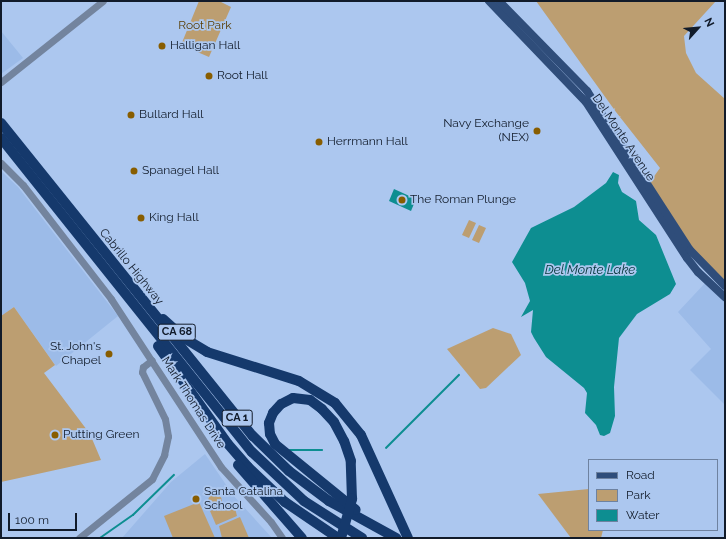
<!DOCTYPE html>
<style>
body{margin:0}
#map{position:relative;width:726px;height:539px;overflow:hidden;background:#acc7ef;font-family:Raleway,sans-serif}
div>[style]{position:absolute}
.built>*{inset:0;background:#9cbbe8}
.green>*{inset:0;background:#bc9e71}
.round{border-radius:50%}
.water>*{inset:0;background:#0d8e91}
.stream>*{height:1.5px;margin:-0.75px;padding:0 0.75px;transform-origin:0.75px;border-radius:0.75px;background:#0d8e91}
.tertiary>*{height:7px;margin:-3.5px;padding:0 3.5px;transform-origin:3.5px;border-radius:3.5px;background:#73849e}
.primary>*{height:8px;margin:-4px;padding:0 4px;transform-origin:4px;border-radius:4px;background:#2f4d7a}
.motorway>*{height:10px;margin:-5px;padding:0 5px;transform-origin:5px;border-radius:5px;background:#15396c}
.motorway-bridge>*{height:10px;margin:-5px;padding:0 5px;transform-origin:5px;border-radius:5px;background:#15396c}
.dots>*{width:11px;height:11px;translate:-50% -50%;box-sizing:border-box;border:2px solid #acc7ef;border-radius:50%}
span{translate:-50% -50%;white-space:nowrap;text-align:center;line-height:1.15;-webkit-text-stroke:3.5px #acc7ef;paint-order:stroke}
.shield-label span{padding:1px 3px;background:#acc7ef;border:1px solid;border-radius:3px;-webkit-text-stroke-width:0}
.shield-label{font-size:11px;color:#111b2a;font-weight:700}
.park-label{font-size:12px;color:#593d05}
.poi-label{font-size:12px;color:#111b2a}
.left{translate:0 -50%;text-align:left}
.right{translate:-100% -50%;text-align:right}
.street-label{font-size:12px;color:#111b2a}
.water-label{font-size:13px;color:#003335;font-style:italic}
.frame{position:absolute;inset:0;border:2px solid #111b2a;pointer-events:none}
.legend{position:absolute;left:588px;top:459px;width:130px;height:72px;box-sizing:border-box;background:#acc7ef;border:1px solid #6e82a0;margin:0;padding:5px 7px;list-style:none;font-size:12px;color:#111b2a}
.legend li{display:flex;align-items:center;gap:8px;height:20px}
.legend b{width:20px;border:1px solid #6e82a0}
.north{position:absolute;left:678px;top:8px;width:40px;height:40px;-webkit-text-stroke:3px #acc7ef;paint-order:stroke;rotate:63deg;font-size:11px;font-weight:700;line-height:16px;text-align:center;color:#111b2a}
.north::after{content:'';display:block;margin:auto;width:14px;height:18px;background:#111b2a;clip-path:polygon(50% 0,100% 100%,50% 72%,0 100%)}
.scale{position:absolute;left:8px;top:513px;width:69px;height:18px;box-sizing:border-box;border:2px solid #111b2a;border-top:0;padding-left:5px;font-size:12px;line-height:14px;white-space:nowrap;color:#111b2a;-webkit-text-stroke:3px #acc7ef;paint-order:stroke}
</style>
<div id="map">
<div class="built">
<div style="clip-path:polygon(1px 31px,23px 58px,1px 74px)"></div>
<div style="clip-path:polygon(1px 171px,18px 187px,118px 316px,56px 366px,14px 307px,1px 316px)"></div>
<div style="clip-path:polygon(707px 281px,725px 297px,725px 405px,690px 370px,711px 349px,678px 312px)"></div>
<div style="clip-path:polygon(205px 454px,233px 495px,272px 538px,122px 538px,171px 482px)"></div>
</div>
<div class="green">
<div style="clip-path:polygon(199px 1px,219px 1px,231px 7px,209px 57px,181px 45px)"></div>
<div style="clip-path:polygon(536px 1px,716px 1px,684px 36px,686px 53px,696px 73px,725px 99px,725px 281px,694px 250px,650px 182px,660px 168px,616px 112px)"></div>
<div style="clip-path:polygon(469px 220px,476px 223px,469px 238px,462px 235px)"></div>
<div style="clip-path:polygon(479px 225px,486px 228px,479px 243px,472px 240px)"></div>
<div style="clip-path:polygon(14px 307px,55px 365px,44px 373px,90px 434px,101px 460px,1px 482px,1px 316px)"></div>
<div style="clip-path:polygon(493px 328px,511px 334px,521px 355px,486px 388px,480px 389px,447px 349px)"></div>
<div style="clip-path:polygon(589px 489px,589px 530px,603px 530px,601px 538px,571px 538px,538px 494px)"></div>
<div class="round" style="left:208px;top:494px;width:14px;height:14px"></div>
<div style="clip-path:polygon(199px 502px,215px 538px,173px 538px,164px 516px)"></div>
<div style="clip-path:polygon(231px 503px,234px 504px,237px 516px,216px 525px,210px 511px)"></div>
<div style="clip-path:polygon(240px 517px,249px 538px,222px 538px,219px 526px)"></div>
</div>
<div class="water">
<div style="clip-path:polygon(613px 172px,619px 175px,618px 183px,622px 192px,636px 201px,639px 220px,656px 235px,676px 284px,670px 294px,637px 314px,619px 338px,614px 387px,615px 416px,610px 433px,604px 436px,600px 435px,596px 425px,585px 413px,587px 393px,584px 388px,546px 357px,534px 338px,531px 332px,533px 310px,521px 317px,530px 301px,525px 283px,512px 262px,531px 228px,574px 207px,606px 183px)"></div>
<div style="clip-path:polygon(394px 189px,416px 199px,411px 211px,389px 201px)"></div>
</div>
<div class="stream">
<div style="left:386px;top:448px;width:103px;rotate:-45deg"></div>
<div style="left:290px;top:450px;width:32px"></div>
<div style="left:100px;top:538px;width:40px;rotate:-34.9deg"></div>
<div style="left:133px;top:515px;width:57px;rotate:-44.3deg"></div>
</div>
<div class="tertiary">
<div style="left:1px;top:82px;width:130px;rotate:-38.5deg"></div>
<div style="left:1px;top:163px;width:31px;rotate:45deg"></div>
<div style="left:23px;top:185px;width:144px;rotate:52.3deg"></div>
<div style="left:111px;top:299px;width:201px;rotate:56.8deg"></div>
<div style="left:221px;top:467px;width:74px;rotate:47.7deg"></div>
<div style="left:271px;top:522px;width:19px;rotate:55deg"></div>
<div style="left:79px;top:538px;width:94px;rotate:-38.9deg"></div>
<div style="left:152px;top:479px;width:27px;rotate:-63deg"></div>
<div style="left:164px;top:455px;width:19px;rotate:-78deg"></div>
<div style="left:168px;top:436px;width:17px;rotate:-100deg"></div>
<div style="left:165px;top:419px;width:52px;rotate:-116.1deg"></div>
<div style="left:142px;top:372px;width:5px;rotate:-79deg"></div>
<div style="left:143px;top:367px;width:11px;rotate:-38deg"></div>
</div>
<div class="primary">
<div style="left:489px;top:1px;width:140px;rotate:46.2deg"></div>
<div style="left:586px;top:102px;width:186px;rotate:57.1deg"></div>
<div style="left:687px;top:258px;width:18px;rotate:52deg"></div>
<div style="left:698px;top:272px;width:37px;rotate:43deg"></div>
<div style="left:499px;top:1px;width:126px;rotate:45.6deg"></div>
<div style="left:587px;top:91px;width:189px;rotate:57.1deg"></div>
<div style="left:690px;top:250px;width:50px;rotate:45.8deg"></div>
</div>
<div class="motorway">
<div style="left:1px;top:123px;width:402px;rotate:51.2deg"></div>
<div style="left:253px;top:436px;width:50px;rotate:44.2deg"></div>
<div style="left:289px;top:471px;width:50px;rotate:36.9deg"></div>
<div style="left:329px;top:501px;width:77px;rotate:28.9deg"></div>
<div style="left:1px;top:138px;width:402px;rotate:51.4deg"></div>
<div style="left:252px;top:452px;width:71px;rotate:43.3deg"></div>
<div style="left:304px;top:501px;width:69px;rotate:32.5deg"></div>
<div style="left:163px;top:319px;width:28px;rotate:42deg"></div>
<div style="left:184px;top:338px;width:27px;rotate:31deg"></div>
<div style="left:207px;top:352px;width:96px;rotate:17.5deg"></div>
<div style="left:299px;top:381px;width:42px;rotate:31.4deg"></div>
<div style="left:335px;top:403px;width:41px;rotate:50.9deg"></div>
<div style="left:361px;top:435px;width:113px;rotate:65.5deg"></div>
<div style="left:158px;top:346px;width:120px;rotate:54.5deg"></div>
<div style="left:228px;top:444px;width:30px;rotate:49deg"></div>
<div style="left:248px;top:467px;width:51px;rotate:43.4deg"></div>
<div style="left:285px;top:502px;width:64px;rotate:34.2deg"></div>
<div style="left:238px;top:465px;width:97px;rotate:48.8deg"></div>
<div style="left:352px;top:499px;width:38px;rotate:-92deg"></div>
<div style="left:351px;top:461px;width:21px;rotate:-109deg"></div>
<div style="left:344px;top:441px;width:21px;rotate:-118deg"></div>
<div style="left:334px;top:422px;width:18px;rotate:-133deg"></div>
<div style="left:322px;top:409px;width:15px;rotate:-143deg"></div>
<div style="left:310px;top:400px;width:17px;rotate:-173deg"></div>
<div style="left:293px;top:398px;width:13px;rotate:153deg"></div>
<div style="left:281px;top:404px;width:12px;rotate:132deg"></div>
<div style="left:273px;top:413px;width:11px;rotate:112deg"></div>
<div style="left:269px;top:423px;width:11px;rotate:85deg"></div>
<div style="left:270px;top:434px;width:11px;rotate:63deg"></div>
<div style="left:275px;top:444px;width:104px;rotate:39.2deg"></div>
</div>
<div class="motorway-bridge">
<div style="left:341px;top:538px;width:41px;rotate:-74.2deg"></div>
</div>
<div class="dots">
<div style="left:162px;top:46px;background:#885d00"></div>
<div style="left:209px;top:76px;background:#885d00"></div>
<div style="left:131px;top:115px;background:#885d00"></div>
<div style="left:537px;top:131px;background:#885d00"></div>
<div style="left:319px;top:142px;background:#885d00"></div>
<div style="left:134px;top:171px;background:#885d00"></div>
<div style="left:402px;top:200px;background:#885d00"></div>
<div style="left:141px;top:218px;background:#885d00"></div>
<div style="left:109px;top:354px;background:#885d00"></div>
<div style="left:55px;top:435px;background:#885d00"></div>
<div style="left:196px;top:499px;background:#885d00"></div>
</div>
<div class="shield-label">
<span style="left:177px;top:332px">CA 68</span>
<span style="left:237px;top:418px">CA 1</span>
</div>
<div class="park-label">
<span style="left:205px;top:26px">Root Park</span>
</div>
<div class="poi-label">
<span class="left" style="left:170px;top:46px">Halligan Hall</span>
<span class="left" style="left:217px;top:76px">Root Hall</span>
<span class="left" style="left:139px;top:115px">Bullard Hall</span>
<span class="right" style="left:529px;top:131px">Navy Exchange<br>(NEX)</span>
<span class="left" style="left:327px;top:142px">Herrmann Hall</span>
<span class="left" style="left:142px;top:171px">Spanagel Hall</span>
<span class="left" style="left:410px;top:200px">The Roman Plunge</span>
<span class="left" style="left:149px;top:218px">King Hall</span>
<span class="right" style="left:101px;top:354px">St. John's<br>Chapel</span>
<span class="left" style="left:63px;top:435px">Putting Green</span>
<span class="left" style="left:204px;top:499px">Santa Catalina<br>School</span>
</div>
<div class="street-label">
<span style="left:623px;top:138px;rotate:56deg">Del Monte Avenue</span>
<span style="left:131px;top:267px;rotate:51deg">Cabrillo Highway</span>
<span style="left:193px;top:403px;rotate:57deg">Mark Thomas Drive</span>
</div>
<div class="water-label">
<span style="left:590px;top:270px">Del Monte Lake</span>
</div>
<div class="frame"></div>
<ul class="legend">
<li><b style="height:5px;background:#2f4d7a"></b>Road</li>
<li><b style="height:11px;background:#bc9e71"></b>Park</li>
<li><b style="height:11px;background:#0d8e91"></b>Water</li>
</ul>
<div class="north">N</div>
<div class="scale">100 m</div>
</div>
